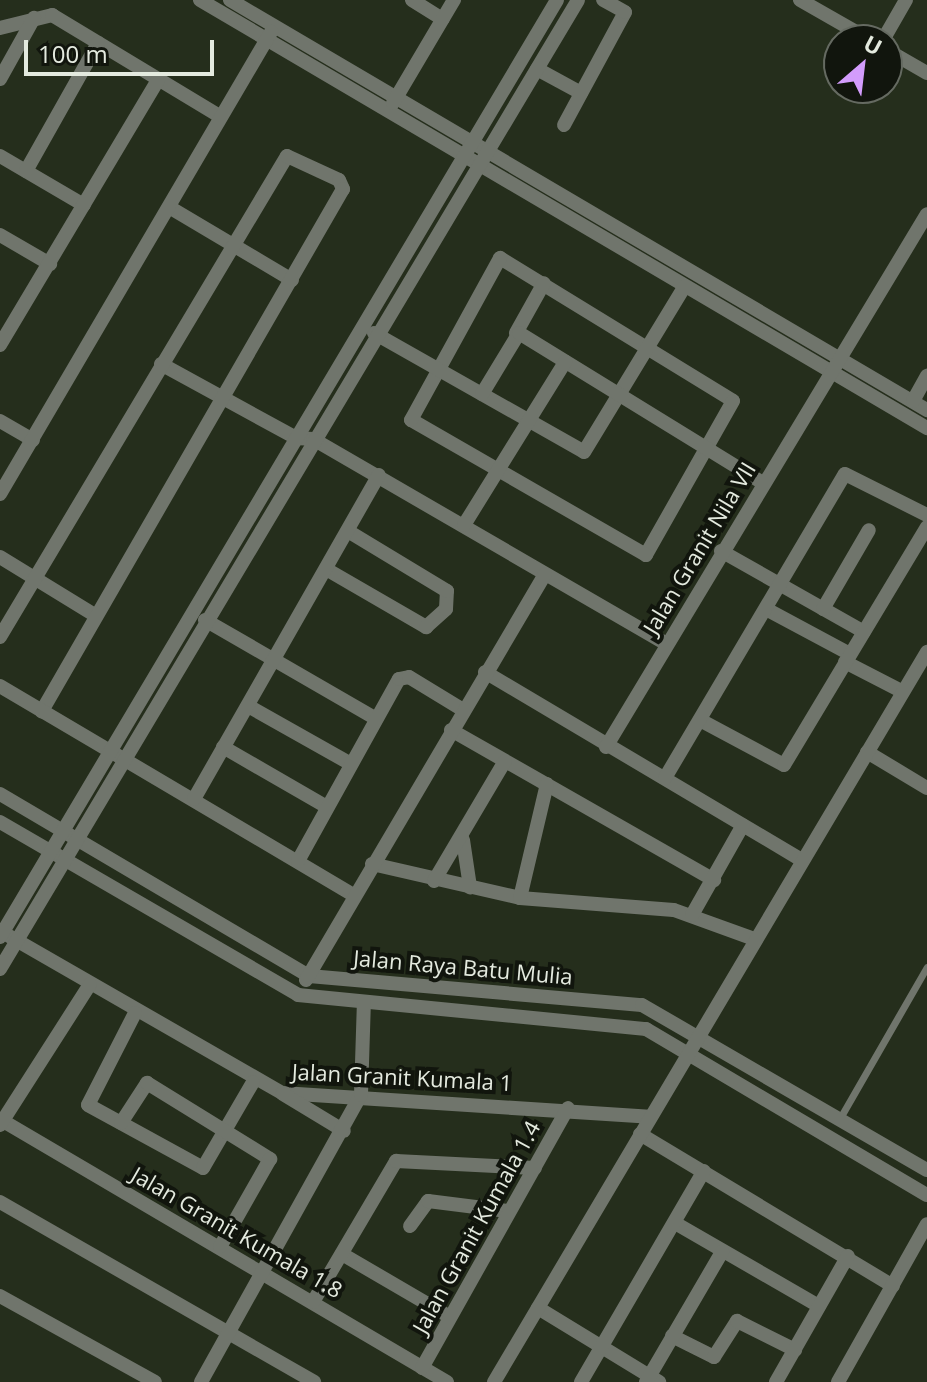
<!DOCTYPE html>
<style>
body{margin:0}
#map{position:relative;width:927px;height:1382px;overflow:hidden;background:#252e1c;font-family:"Open Sans",sans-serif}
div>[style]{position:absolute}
.service>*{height:7px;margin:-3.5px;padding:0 3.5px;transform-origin:3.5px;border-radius:3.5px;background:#70756c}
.minor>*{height:14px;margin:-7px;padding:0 7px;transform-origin:7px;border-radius:7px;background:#70756c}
span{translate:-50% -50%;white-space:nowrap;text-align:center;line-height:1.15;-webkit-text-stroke:8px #11150d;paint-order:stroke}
.street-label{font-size:22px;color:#e4eadf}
.north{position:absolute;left:823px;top:24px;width:80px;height:80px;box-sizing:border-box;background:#11150d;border:2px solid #656a61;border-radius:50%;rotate:28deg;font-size:22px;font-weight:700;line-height:32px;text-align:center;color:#e4eadf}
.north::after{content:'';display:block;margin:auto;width:28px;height:36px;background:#d39cfc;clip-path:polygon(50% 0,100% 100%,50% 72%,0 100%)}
.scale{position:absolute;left:24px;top:40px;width:190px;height:36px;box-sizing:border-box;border:4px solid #e4eadf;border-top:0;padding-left:10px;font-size:24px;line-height:28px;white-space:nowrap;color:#e4eadf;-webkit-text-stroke:6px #11150d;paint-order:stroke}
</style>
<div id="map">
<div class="service">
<div style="left:840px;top:1118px;width:174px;rotate:-60.1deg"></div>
</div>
<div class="minor">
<div style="left:200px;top:0;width:844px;rotate:30.49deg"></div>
<div style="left:230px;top:0;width:809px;rotate:30.47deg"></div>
<div style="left:412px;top:0;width:36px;rotate:32deg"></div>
<div style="left:800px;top:0;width:81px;rotate:29.7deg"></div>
<div style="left:0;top:28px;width:54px;rotate:-14deg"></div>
<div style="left:52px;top:15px;width:197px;rotate:31.1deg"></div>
<div style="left:883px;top:40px;width:46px;rotate:-60.1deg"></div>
<div style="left:887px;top:50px;width:46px;rotate:29.9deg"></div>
<div style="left:537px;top:69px;width:50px;rotate:28.6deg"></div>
<div style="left:0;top:79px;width:70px;rotate:-60.9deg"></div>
<div style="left:393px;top:103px;width:120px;rotate:-59.4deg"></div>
<div style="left:564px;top:125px;width:128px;rotate:-61.6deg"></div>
<div style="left:625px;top:12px;width:25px;rotate:-151deg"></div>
<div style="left:0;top:156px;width:97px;rotate:30.3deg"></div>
<div style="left:26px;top:171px;width:147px;rotate:-60.6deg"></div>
<div style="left:169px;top:207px;width:143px;rotate:30.7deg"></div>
<div style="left:0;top:235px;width:58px;rotate:30.1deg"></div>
<div style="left:500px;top:258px;width:273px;rotate:31.5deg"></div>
<div style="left:733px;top:401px;width:177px;rotate:119.5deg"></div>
<div style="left:646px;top:555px;width:271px;rotate:-150.1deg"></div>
<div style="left:411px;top:420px;width:185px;rotate:-61.2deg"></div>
<div style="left:374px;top:333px;width:241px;rotate:29.5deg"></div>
<div style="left:584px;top:452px;width:194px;rotate:-58.7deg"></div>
<div style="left:516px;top:333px;width:57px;rotate:-60.8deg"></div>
<div style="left:0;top:345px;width:309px;rotate:-59.2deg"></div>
<div style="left:161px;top:364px;width:154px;rotate:28.7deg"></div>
<div style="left:296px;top:438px;width:17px;rotate:3deg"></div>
<div style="left:313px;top:439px;width:409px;rotate:30.1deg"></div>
<div style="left:482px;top:394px;width:71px;rotate:-58.8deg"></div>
<div style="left:519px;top:333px;width:286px;rotate:31.6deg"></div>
<div style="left:913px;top:401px;width:29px;rotate:-61deg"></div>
<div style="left:0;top:421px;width:38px;rotate:30deg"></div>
<div style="left:0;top:494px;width:536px;rotate:-59.6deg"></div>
<div style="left:464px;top:525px;width:192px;rotate:-58.2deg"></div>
<div style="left:721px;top:551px;width:164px;rotate:29.5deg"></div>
<div style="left:0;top:557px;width:109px;rotate:31.5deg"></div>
<div style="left:326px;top:569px;width:116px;rotate:30.1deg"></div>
<div style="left:426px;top:627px;width:27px;rotate:-42deg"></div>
<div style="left:446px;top:609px;width:18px;rotate:-87deg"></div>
<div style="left:447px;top:591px;width:116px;rotate:-148.8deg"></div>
<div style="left:766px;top:609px;width:95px;rotate:28.2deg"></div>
<div style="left:823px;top:609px;width:91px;rotate:-59.8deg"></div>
<div style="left:205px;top:620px;width:196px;rotate:30deg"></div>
<div style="left:0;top:637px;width:560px;rotate:-59.18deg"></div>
<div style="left:287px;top:156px;width:57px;rotate:24.8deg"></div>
<div style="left:339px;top:180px;width:10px;rotate:66deg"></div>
<div style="left:343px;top:189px;width:603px;rotate:119.97deg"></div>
<div style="left:845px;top:662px;width:65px;rotate:27.3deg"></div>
<div style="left:485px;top:672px;width:366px;rotate:30.7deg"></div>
<div style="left:0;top:686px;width:411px;rotate:30.6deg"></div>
<div style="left:248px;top:706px;width:118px;rotate:29.4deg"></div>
<div style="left:700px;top:720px;width:95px;rotate:28.2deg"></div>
<div style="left:784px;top:765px;width:278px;rotate:-59deg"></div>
<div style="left:451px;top:730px;width:303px;rotate:29.7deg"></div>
<div style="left:223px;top:747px;width:120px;rotate:30deg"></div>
<div style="left:606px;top:747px;width:622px;rotate:-58.94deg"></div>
<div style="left:867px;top:752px;width:70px;rotate:31deg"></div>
<div style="left:665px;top:778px;width:353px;rotate:-59.4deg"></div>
<div style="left:845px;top:474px;width:92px;rotate:26.6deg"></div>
<div style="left:0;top:794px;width:359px;rotate:30.5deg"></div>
<div style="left:309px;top:976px;width:334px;rotate:5deg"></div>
<div style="left:642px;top:1005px;width:329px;rotate:30.1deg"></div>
<div style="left:194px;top:799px;width:373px;rotate:-60.3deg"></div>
<div style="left:0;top:822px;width:345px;rotate:30.1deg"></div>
<div style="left:298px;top:995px;width:350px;rotate:5.6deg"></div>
<div style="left:646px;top:1029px;width:326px;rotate:30.6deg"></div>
<div style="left:463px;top:840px;width:48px;rotate:81.5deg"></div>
<div style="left:298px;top:861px;width:208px;rotate:-61deg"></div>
<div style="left:399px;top:679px;width:10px;rotate:-11deg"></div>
<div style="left:409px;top:677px;width:63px;rotate:31.4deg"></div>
<div style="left:372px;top:864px;width:152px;rotate:12.9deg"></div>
<div style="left:520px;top:898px;width:154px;rotate:4.5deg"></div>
<div style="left:674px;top:910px;width:85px;rotate:19.9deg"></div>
<div style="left:434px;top:881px;width:139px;rotate:-59.4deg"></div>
<div style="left:520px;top:898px;width:117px;rotate:-76.7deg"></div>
<div style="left:692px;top:915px;width:103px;rotate:-60.5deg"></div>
<div style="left:9px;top:936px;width:315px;rotate:29.9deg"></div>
<div style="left:282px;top:1093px;width:368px;rotate:3.7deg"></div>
<div style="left:0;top:937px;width:1090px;rotate:-59.27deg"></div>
<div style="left:0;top:969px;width:1128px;rotate:-59.18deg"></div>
<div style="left:306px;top:980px;width:471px;rotate:-59.5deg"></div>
<div style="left:135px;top:1013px;width:103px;rotate:117.1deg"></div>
<div style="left:88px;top:1105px;width:131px;rotate:28.7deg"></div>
<div style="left:203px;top:1168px;width:99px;rotate:-59.8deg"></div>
<div style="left:283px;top:1094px;width:71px;rotate:31.2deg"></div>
<div style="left:3px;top:1121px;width:515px;rotate:30.45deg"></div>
<div style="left:121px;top:1123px;width:48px;rotate:-57deg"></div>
<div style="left:147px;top:1083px;width:145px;rotate:31.7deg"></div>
<div style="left:270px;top:1159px;width:101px;rotate:119.6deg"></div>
<div style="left:0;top:1125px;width:167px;rotate:-57.4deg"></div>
<div style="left:640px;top:1134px;width:295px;rotate:31deg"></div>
<div style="left:0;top:1202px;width:362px;rotate:29.8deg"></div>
<div style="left:675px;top:1223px;width:166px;rotate:30deg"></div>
<div style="left:410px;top:1226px;width:31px;rotate:-54deg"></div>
<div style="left:428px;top:1201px;width:80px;rotate:7.2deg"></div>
<div style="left:342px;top:1254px;width:125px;rotate:30.3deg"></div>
<div style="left:0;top:1296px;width:177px;rotate:29deg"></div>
<div style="left:313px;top:1302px;width:164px;rotate:-59.5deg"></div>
<div style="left:396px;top:1161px;width:139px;rotate:2.9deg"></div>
<div style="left:538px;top:1308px;width:142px;rotate:31.4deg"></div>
<div style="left:672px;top:1336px;width:47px;rotate:26.6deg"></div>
<div style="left:714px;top:1357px;width:43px;rotate:-57.4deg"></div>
<div style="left:737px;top:1321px;width:65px;rotate:26.6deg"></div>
<div style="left:422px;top:1368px;width:298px;rotate:-60.7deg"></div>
<div style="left:201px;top:1382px;width:329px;rotate:-60.9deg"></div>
<div style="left:361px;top:1095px;width:93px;rotate:-88.2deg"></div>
<div style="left:494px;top:1382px;width:849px;rotate:-59.33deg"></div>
<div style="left:581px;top:1382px;width:244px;rotate:-59.8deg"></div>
<div style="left:646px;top:1382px;width:151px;rotate:-59.7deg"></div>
<div style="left:776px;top:1382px;width:145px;rotate:-60.3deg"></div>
<div style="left:838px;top:1382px;width:181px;rotate:-60.6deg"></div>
</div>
<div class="street-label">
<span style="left:699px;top:548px;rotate:-59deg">Jalan Granit Nila VII</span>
<span style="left:463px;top:967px;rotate:5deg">Jalan Raya Batu Mulia</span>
<span style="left:402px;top:1077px;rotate:3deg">Jalan Granit Kumala 1</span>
<span style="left:476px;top:1227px;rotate:-61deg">Jalan Granit Kumala 1.4</span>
<span style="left:237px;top:1232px;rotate:30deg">Jalan Granit Kumala 1.8</span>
</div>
<div class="north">U</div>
<div class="scale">100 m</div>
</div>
